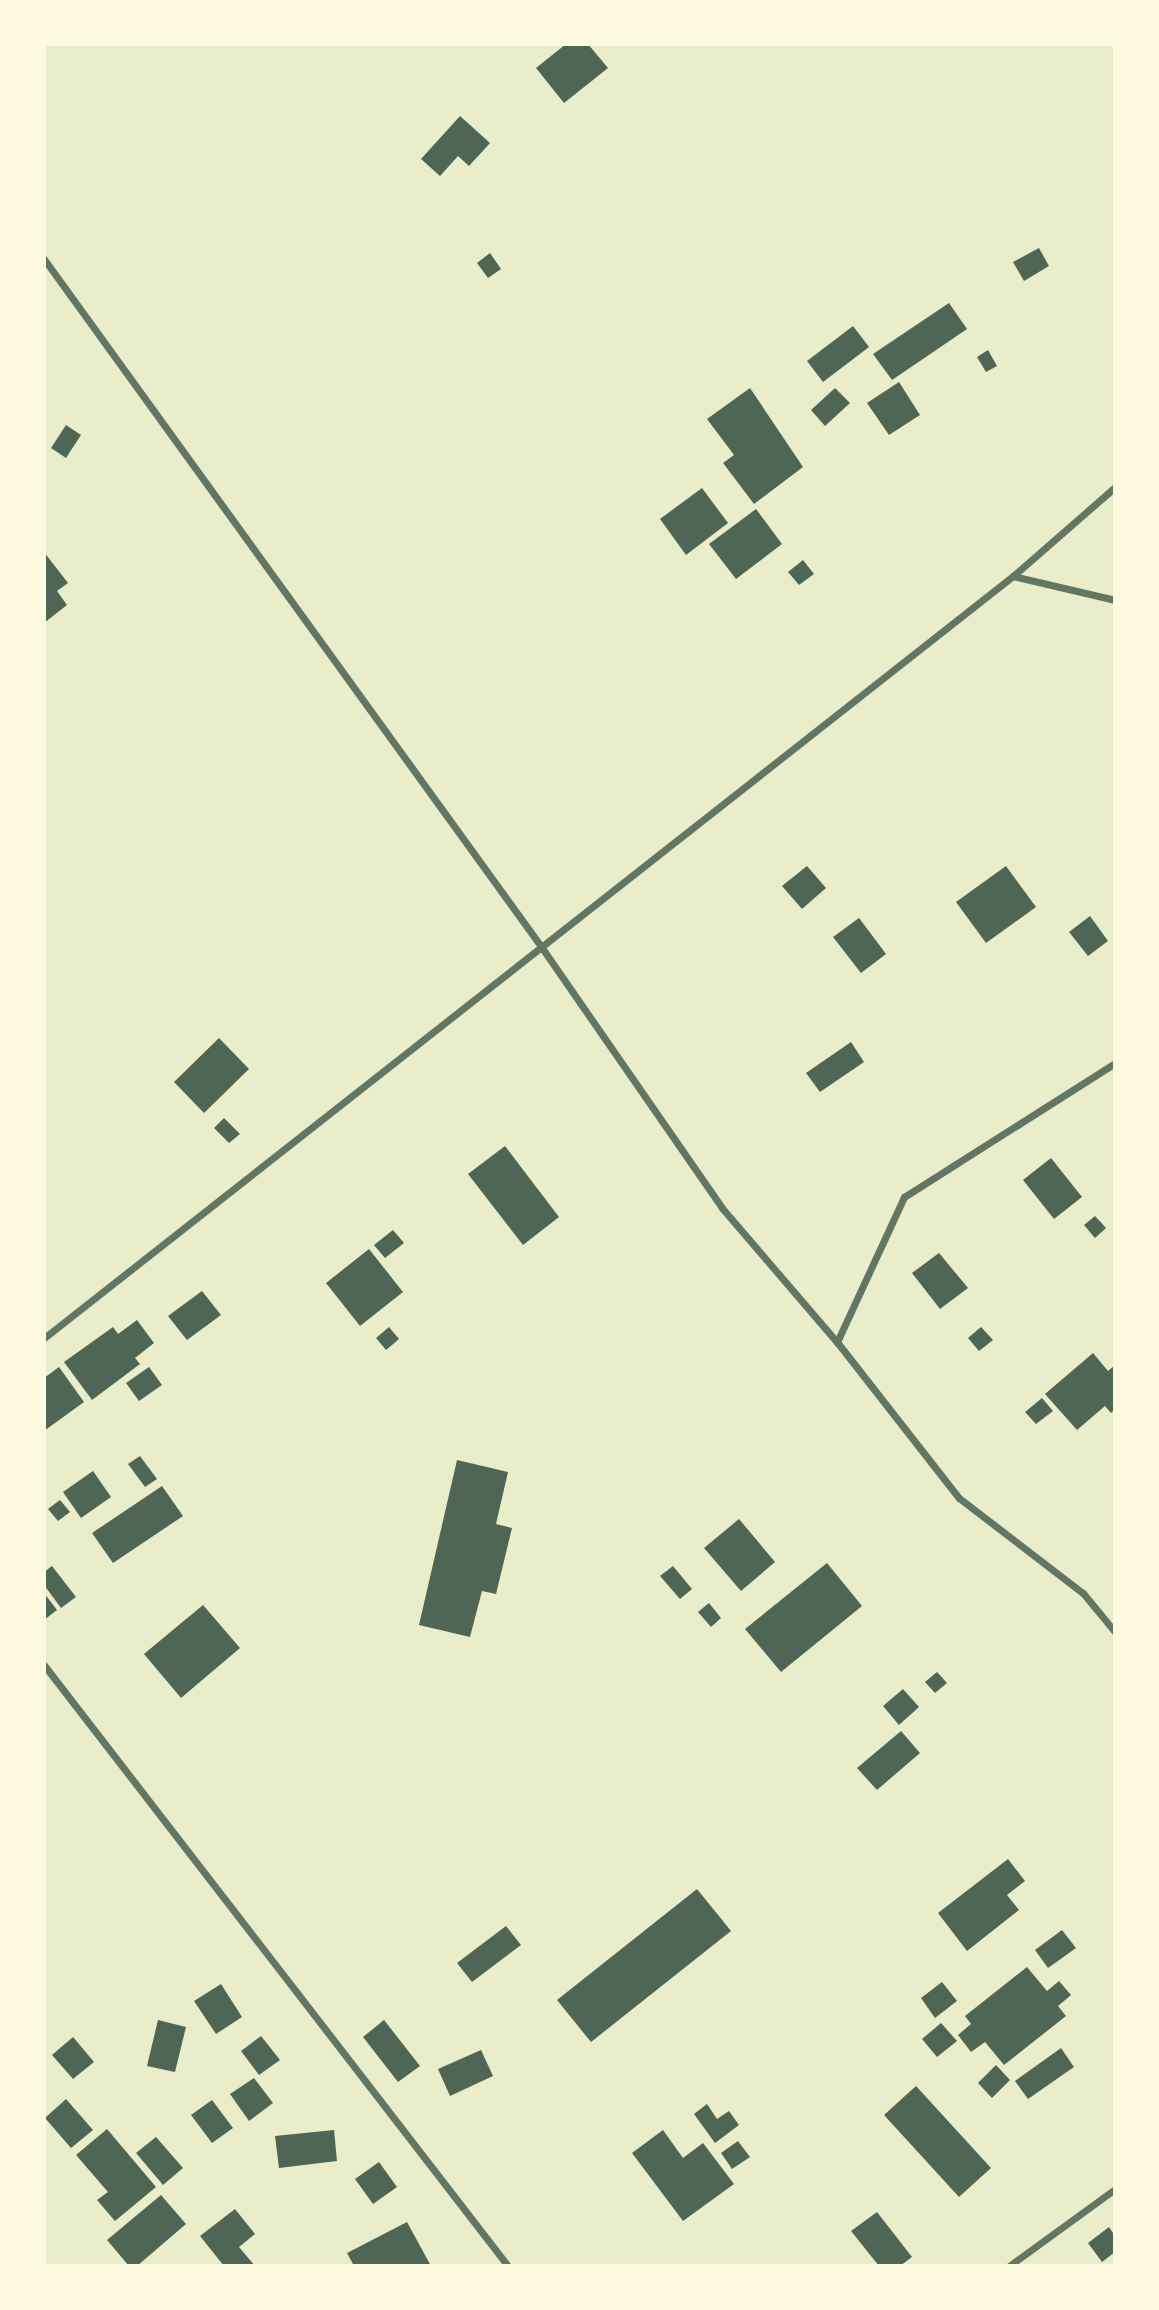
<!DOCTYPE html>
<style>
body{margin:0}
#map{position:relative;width:1159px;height:2310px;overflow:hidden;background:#e9edc9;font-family:"Varela Round",sans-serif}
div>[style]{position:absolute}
.building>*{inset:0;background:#4f6655}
.minor>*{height:7px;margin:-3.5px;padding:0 3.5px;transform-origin:3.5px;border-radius:3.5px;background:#617663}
span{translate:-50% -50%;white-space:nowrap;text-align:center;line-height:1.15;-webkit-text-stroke:7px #fefae0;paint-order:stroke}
.frame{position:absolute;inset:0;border:46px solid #fefae0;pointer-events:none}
</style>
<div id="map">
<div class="building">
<div style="clip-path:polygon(566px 44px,588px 44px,608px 68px,564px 103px,536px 68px)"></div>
<div style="clip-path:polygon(460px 116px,490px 143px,469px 166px,458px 156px,440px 176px,421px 159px)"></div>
<div style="clip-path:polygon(1039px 248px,1049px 266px,1024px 281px,1013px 262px)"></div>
<div style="clip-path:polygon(490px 253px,501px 269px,488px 278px,477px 263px)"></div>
<div style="clip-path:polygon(949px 303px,967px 329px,892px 380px,873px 354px)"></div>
<div style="clip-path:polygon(853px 326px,869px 347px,823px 382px,807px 361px)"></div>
<div style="clip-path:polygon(988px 350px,997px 366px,986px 372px,977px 357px)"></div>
<div style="clip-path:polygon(899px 382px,920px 415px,889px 435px,867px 403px)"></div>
<div style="clip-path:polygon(750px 388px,803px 467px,754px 504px,723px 463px,734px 455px,707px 419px)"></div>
<div style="clip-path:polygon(835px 388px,850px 403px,825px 426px,811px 410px)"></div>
<div style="clip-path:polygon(66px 425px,81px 435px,66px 458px,51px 448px)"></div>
<div style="clip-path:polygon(702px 488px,728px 523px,686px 555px,660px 519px)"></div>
<div style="clip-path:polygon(756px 509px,782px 544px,736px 579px,709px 544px)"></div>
<div style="clip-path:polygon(44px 552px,68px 583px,57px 591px,67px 605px,44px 623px)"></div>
<div style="clip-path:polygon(803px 560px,814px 574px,799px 585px,788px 572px)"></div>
<div style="clip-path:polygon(807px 866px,826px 888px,802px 909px,782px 886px)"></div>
<div style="clip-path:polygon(1006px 866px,1036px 907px,986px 943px,956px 902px)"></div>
<div style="clip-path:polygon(1090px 916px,1108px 941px,1088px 956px,1069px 932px)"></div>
<div style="clip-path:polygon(859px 918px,886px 954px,861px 973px,833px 937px)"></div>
<div style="clip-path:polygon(219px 1038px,249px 1069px,204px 1113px,174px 1082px)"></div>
<div style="clip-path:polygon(851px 1042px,864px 1062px,820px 1092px,806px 1073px)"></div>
<div style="clip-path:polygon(224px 1118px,240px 1134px,229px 1143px,214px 1128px)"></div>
<div style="clip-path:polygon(505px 1146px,559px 1217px,523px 1245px,468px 1174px)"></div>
<div style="clip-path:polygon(1051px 1158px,1082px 1197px,1054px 1219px,1023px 1180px)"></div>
<div style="clip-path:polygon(1095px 1216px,1106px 1228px,1095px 1238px,1084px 1225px)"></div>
<div style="clip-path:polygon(393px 1230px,404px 1243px,385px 1258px,374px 1245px)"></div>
<div style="clip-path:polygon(369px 1249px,403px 1292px,360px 1326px,326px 1283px)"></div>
<div style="clip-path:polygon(939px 1253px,968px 1288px,940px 1309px,912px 1273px)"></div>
<div style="clip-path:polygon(202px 1291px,221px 1315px,187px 1340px,168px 1316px)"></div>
<div style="clip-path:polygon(137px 1320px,154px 1343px,135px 1358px,140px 1364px,92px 1400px,64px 1362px,113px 1327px,118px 1334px)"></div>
<div style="clip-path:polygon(389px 1327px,399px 1339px,386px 1350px,376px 1338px)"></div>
<div style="clip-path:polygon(981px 1327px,993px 1340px,979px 1351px,968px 1338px)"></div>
<div style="clip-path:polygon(1093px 1353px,1108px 1371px,1115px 1365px,1115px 1409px,1111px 1413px,1105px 1406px,1077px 1430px,1045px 1394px)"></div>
<div style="clip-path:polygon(59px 1367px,84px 1402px,44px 1431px,44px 1378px)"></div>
<div style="clip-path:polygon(149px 1367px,162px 1385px,139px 1401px,126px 1383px)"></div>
<div style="clip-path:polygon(1042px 1398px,1053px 1411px,1036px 1424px,1025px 1412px)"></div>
<div style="clip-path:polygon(140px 1456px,157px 1479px,145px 1487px,128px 1464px)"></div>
<div style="clip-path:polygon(457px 1460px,508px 1472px,496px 1524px,512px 1528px,496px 1594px,482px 1591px,470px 1637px,419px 1625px)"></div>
<div style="clip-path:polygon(93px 1471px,111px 1497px,81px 1518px,63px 1492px)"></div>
<div style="clip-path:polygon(162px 1486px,183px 1516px,113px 1563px,92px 1533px)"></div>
<div style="clip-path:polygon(60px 1500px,70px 1512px,58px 1521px,48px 1509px)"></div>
<div style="clip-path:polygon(739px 1519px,775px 1562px,741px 1591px,704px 1548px)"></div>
<div style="clip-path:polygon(827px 1563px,862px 1606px,781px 1672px,745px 1629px)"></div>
<div style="clip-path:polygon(52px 1566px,76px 1597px,61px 1608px,44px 1585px,44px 1572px)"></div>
<div style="clip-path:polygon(673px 1566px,692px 1589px,680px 1599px,660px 1576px)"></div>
<div style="clip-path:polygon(44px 1593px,57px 1610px,44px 1620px)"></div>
<div style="clip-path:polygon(709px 1603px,721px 1618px,711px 1627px,698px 1612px)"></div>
<div style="clip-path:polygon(203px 1605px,240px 1648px,181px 1698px,144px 1654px)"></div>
<div style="clip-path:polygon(937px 1672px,947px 1683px,935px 1693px,925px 1682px)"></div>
<div style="clip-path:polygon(903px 1689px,919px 1707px,899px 1725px,883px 1706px)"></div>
<div style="clip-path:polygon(901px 1731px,920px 1753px,877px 1790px,857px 1768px)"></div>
<div style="clip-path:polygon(1008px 1859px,1025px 1881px,1007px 1895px,1019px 1910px,967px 1951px,938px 1913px)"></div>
<div style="clip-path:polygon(697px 1889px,731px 1931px,591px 2042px,557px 2000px)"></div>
<div style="clip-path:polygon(506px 1926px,521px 1945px,472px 1982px,457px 1963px)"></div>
<div style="clip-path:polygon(1062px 1930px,1076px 1948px,1048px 1968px,1035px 1950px)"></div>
<div style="clip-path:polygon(1027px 1967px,1047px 1991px,1059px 1981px,1071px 1995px,1058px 2006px,1066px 2016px,1004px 2065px,985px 2042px,971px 2052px,958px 2035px,971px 2024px,965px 2016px)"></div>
<div style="clip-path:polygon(942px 1982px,957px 2001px,935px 2018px,921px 1998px)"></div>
<div style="clip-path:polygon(221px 1984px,242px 2017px,216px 2034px,194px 2001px)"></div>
<div style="clip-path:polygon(158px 2020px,186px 2027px,175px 2072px,147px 2066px)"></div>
<div style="clip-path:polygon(384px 2020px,420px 2066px,398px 2082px,363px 2037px)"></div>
<div style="clip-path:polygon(941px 2023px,957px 2041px,937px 2057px,922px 2039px)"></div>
<div style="clip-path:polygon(261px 2036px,280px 2060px,259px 2075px,241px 2051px)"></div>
<div style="clip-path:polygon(73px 2037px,94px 2062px,73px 2079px,52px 2055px)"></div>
<div style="clip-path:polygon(1061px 2048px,1074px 2067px,1028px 2099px,1015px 2081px)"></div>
<div style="clip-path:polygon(481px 2050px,493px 2076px,450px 2096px,438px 2069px)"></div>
<div style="clip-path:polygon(996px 2065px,1010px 2080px,992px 2098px,978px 2083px)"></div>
<div style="clip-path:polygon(254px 2078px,273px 2103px,249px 2121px,230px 2094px)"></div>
<div style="clip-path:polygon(916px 2086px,991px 2168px,959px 2197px,884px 2115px)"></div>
<div style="clip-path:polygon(66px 2099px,93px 2130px,71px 2148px,45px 2118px)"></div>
<div style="clip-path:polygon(212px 2100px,233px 2128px,212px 2143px,191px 2115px)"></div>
<div style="clip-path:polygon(707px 2104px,717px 2119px,729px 2111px,739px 2125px,715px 2143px,694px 2114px)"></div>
<div style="clip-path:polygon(107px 2129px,156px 2187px,115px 2221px,97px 2200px,108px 2192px,76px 2155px)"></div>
<div style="clip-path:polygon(334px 2130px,337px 2161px,279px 2168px,275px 2136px)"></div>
<div style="clip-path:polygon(663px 2130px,683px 2158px,703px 2143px,734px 2184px,683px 2221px,632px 2153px)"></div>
<div style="clip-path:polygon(156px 2137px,183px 2168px,163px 2185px,136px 2153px)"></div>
<div style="clip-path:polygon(738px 2141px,750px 2157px,732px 2169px,721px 2153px)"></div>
<div style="clip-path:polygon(379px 2162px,397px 2187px,373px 2204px,355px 2179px)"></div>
<div style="clip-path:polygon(161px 2195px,186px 2224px,137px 2266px,129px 2266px,107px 2240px)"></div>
<div style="clip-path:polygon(235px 2209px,255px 2234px,239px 2247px,255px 2266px,224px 2266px,200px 2236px)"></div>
<div style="clip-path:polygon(877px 2212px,912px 2257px,900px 2266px,879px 2266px,851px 2231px)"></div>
<div style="clip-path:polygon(407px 2222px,431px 2266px,354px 2266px,347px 2253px)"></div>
<div style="clip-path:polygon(1109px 2227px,1115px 2236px,1115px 2252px,1102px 2262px,1088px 2243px)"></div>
</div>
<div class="minor">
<div style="left:44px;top:259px;width:847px;rotate:54.13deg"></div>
<div style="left:540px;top:945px;width:320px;rotate:55.3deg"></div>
<div style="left:722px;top:1208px;width:177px;rotate:49.4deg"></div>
<div style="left:837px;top:1342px;width:198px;rotate:52deg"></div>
<div style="left:959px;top:1498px;width:156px;rotate:37.5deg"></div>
<div style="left:1083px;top:1593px;width:50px;rotate:50.6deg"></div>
<div style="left:1013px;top:576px;width:105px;rotate:13.2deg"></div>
<div style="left:44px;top:1338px;width:1233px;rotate:-38.18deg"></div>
<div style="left:1013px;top:576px;width:135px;rotate:-41.1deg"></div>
<div style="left:837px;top:1342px;width:160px;rotate:-65.2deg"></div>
<div style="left:904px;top:1197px;width:250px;rotate:-32.4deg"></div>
<div style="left:44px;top:1665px;width:759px;rotate:52.33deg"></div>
<div style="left:1009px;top:2266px;width:131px;rotate:-36deg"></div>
</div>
<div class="frame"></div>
</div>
